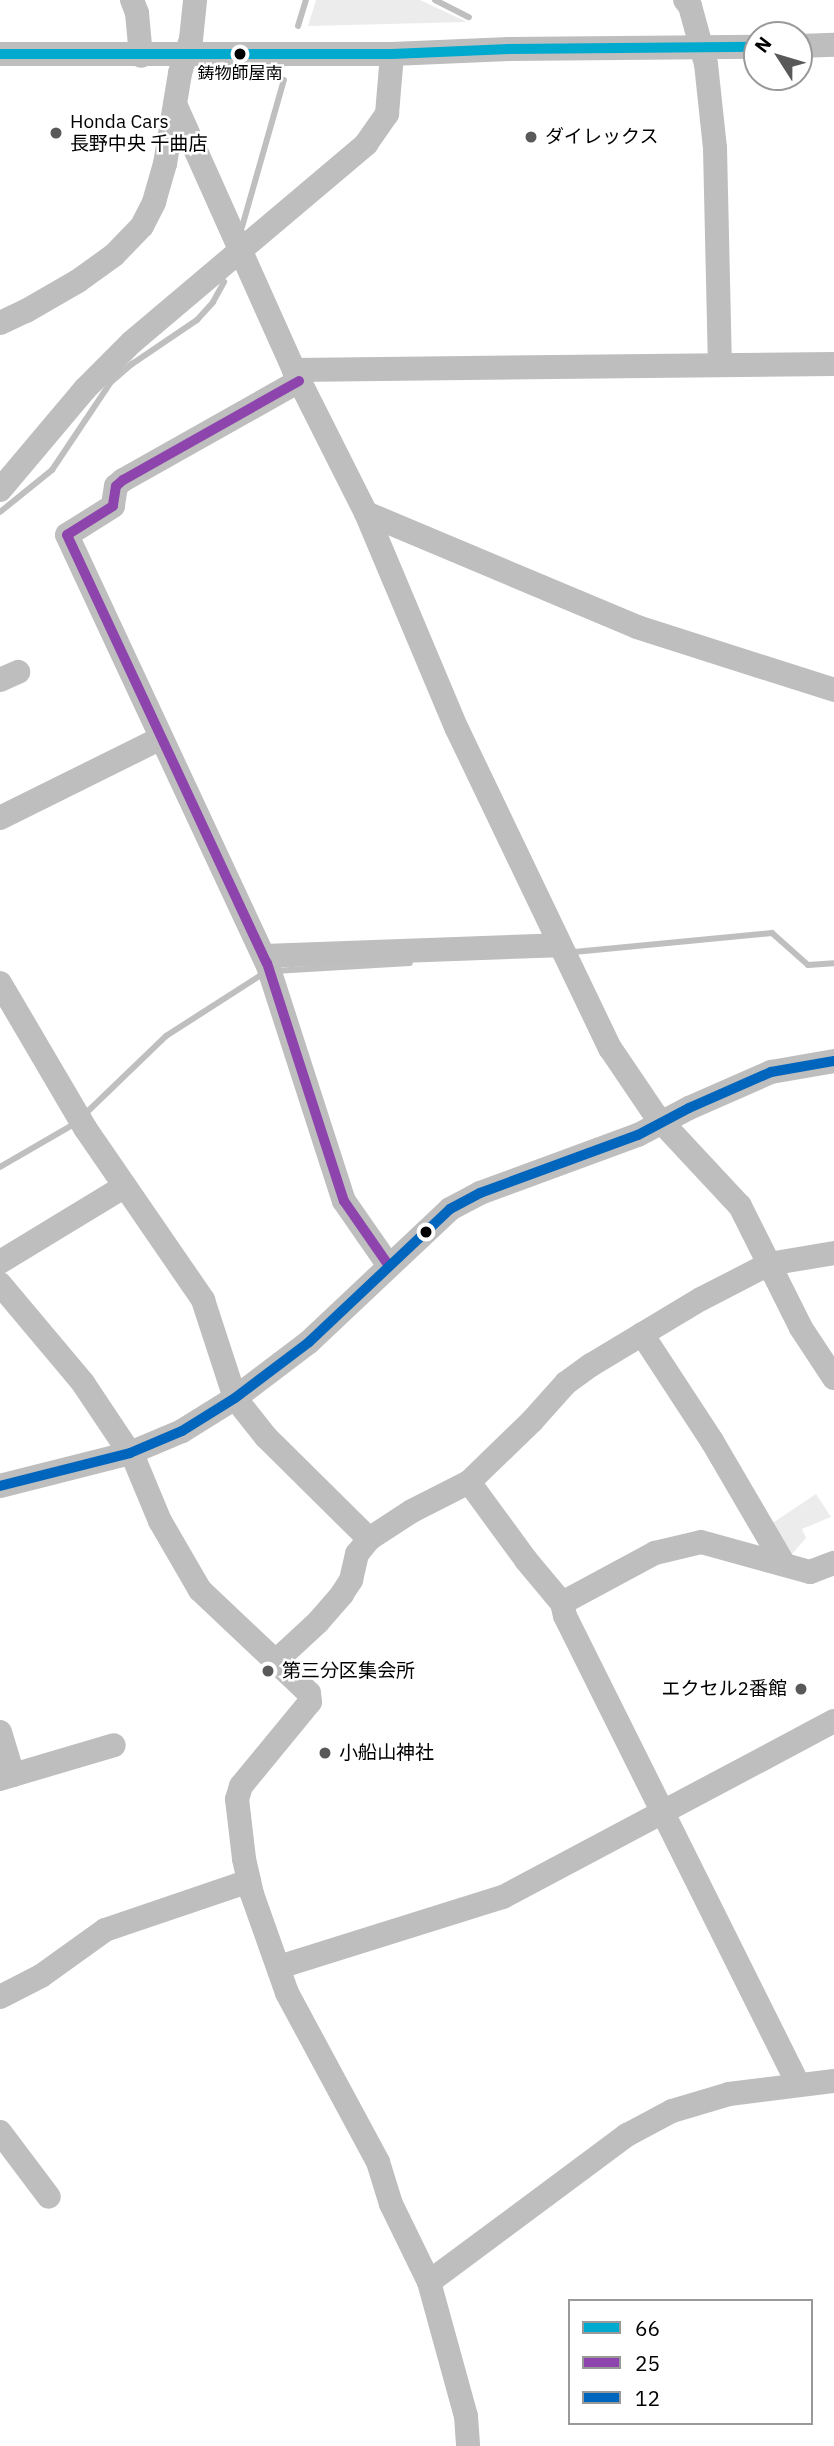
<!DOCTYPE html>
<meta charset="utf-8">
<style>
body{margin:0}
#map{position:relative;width:834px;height:2446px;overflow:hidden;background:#fff;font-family:"IBM Plex Sans","Noto Sans JP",sans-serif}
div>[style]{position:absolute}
.green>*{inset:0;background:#ececec}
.stream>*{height:6px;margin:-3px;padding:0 3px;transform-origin:3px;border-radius:3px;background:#bfbfbf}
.minor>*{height:24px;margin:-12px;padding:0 12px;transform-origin:12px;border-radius:12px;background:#bebebe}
.bus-1>*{height:10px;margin:-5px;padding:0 5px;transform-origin:5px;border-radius:5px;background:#00a9ce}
.bus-2>*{height:10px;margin:-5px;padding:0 5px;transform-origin:5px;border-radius:5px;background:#8e44ad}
.bus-3>*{height:10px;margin:-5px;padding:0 5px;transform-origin:5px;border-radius:5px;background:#0065bd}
.dots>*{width:19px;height:19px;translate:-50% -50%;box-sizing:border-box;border:4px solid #fff;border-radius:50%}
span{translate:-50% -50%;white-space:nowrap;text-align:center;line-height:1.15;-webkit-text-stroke:5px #fff;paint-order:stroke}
.bus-label{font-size:17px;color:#000}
.poi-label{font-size:19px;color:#000}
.left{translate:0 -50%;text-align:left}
.right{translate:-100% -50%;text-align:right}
.legend{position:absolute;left:568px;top:2299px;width:245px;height:126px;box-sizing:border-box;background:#fff;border:2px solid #999;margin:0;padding:9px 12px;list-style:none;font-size:21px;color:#000}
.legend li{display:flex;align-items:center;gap:14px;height:35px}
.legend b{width:35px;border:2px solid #999}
.north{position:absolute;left:743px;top:21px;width:70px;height:70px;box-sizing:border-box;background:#fff;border:2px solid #999;border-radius:50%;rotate:307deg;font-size:19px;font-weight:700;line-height:28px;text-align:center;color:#000}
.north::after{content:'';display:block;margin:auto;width:24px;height:32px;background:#595959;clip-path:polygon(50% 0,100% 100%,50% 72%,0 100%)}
</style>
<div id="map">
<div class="green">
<div style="clip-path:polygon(316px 0,420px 0,467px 22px,308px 26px)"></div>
<div style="clip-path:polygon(816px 1494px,831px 1517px,802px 1529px,806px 1538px,792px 1554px,768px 1526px)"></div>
</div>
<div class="stream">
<div style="left:435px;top:0;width:38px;rotate:27deg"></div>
<div style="left:298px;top:26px;width:27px;rotate:-73deg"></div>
<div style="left:242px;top:227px;width:153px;rotate:-74.1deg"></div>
<div style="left:0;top:512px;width:67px;rotate:-38.9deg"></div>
<div style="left:52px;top:470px;width:106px;rotate:-56.2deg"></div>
<div style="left:111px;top:382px;width:28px;rotate:-41deg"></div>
<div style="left:132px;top:364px;width:78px;rotate:-34.1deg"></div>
<div style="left:197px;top:320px;width:24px;rotate:-48deg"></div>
<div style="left:213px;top:302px;width:23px;rotate:-61deg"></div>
<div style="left:574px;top:952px;width:199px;rotate:-5.5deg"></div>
<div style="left:772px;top:933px;width:48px;rotate:41.6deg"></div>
<div style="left:808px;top:965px;width:26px;rotate:-4deg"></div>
<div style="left:274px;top:971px;width:136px;rotate:-3.4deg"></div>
<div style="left:84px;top:1115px;width:114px;rotate:-43.9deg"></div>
<div style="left:166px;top:1036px;width:117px;rotate:-32.7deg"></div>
<div style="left:0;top:1167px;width:88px;rotate:-30.1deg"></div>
</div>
<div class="minor">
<div style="left:132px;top:0;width:14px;rotate:69deg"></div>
<div style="left:137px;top:13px;width:43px;rotate:84.7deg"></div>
<div style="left:685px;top:0;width:8px;rotate:50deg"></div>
<div style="left:690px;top:6px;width:60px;rotate:74.6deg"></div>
<div style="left:706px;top:64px;width:84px;rotate:83.9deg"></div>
<div style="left:715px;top:148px;width:217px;rotate:88.7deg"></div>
<div style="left:799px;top:46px;width:35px;rotate:-2deg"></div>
<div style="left:0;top:54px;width:392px"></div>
<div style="left:392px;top:54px;width:117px;rotate:-2.4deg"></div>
<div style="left:509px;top:49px;width:248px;rotate:-0.5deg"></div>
<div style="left:175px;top:104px;width:291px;rotate:65.9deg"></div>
<div style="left:294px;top:370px;width:160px;rotate:63.3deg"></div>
<div style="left:366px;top:513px;width:234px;rotate:67.2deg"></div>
<div style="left:457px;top:729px;width:354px;rotate:64.4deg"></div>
<div style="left:610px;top:1048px;width:82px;rotate:55.9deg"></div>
<div style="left:656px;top:1116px;width:123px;rotate:47deg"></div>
<div style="left:740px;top:1206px;width:136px;rotate:63.4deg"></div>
<div style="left:801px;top:1328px;width:60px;rotate:56.6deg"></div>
<div style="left:0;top:323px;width:29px;rotate:-25deg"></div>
<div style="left:26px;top:311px;width:60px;rotate:-30deg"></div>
<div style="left:78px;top:281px;width:44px;rotate:-35.8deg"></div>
<div style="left:114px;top:255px;width:40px;rotate:-46deg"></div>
<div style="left:142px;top:226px;width:27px;rotate:-63deg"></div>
<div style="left:154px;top:202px;width:40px;rotate:-74deg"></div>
<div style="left:165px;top:164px;width:92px;rotate:-80.6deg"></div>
<div style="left:180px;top:73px;width:36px;rotate:-72deg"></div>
<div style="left:191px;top:39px;width:39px;rotate:-84deg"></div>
<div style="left:294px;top:370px;width:540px;rotate:-0.64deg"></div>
<div style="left:299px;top:381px;width:202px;rotate:150.6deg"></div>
<div style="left:123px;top:480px;width:9px;rotate:139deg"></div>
<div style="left:116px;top:486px;width:20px;rotate:99deg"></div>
<div style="left:113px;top:506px;width:54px;rotate:147.8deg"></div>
<div style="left:67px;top:535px;width:472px;rotate:65deg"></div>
<div style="left:267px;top:963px;width:250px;rotate:72.1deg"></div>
<div style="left:344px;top:1201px;width:79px;rotate:55.3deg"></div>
<div style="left:0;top:490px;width:132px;rotate:-49.9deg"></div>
<div style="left:85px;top:389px;width:66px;rotate:-45deg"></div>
<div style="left:132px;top:342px;width:307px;rotate:-40.2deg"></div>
<div style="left:366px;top:144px;width:37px;rotate:-55deg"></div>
<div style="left:387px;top:114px;width:60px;rotate:-85.2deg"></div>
<div style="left:366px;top:513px;width:294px;rotate:22.8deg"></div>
<div style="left:637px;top:627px;width:207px;rotate:17.7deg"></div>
<div style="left:0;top:680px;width:20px;rotate:-24deg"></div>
<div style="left:0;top:818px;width:180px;rotate:-26.4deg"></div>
<div style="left:264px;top:956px;width:295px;rotate:-2.1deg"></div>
<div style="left:0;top:983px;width:168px;rotate:59.6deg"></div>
<div style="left:85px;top:1128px;width:209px;rotate:55.5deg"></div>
<div style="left:203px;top:1300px;width:103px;rotate:71.9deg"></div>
<div style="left:235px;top:1398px;width:50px;rotate:51.5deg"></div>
<div style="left:266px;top:1437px;width:145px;rotate:44.7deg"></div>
<div style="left:0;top:1262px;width:146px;rotate:-31.3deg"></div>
<div style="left:0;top:1284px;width:129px;rotate:50deg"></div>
<div style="left:83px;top:1383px;width:94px;rotate:56.3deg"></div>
<div style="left:135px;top:1461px;width:65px;rotate:67.4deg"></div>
<div style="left:160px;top:1521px;width:80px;rotate:59.9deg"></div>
<div style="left:200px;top:1590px;width:150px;rotate:43.4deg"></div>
<div style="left:309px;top:1693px;width:9px;rotate:84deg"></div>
<div style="left:310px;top:1702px;width:109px;rotate:129.4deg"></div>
<div style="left:241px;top:1786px;width:14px;rotate:107deg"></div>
<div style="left:237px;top:1799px;width:60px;rotate:83.3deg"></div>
<div style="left:244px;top:1859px;width:36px;rotate:77deg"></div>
<div style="left:252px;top:1894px;width:105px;rotate:70.5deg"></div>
<div style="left:287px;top:1993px;width:192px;rotate:61.7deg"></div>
<div style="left:378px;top:2162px;width:44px;rotate:72.8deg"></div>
<div style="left:391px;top:2204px;width:87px;rotate:64deg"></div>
<div style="left:429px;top:2282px;width:139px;rotate:74.6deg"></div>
<div style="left:466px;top:2416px;width:30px;rotate:86deg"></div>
<div style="left:642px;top:1334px;width:128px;rotate:56.8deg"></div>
<div style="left:712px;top:1441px;width:143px;rotate:59.7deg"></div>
<div style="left:469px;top:1482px;width:97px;rotate:53.8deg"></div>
<div style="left:526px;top:1560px;width:56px;rotate:50.1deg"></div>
<div style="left:562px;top:1603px;width:13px;rotate:77deg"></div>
<div style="left:565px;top:1616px;width:523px;rotate:63.53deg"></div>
<div style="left:0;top:1486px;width:134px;rotate:-14.2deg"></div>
<div style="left:130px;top:1453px;width:56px;rotate:-22.9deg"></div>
<div style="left:182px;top:1431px;width:62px;rotate:-31.9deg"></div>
<div style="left:235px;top:1398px;width:93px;rotate:-37.1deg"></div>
<div style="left:309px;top:1342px;width:194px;rotate:-43.3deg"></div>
<div style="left:450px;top:1209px;width:34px;rotate:-28deg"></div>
<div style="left:480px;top:1193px;width:168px;rotate:-20.2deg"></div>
<div style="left:638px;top:1135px;width:58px;rotate:-27.9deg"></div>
<div style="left:689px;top:1108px;width:90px;rotate:-23.7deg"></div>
<div style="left:771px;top:1072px;width:64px;rotate:-9.9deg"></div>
<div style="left:562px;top:1603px;width:106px;rotate:-28.3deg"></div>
<div style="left:655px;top:1553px;width:47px;rotate:-13.4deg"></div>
<div style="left:701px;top:1542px;width:113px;rotate:15.4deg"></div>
<div style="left:810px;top:1572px;width:26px;rotate:-21deg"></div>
<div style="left:277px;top:1660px;width:56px;rotate:-42.8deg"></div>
<div style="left:318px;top:1622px;width:37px;rotate:-49deg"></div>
<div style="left:342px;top:1594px;width:17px;rotate:-57deg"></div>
<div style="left:351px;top:1580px;width:27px;rotate:-77deg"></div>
<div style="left:357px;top:1554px;width:19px;rotate:-51deg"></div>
<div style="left:369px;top:1539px;width:51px;rotate:-33.1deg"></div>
<div style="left:412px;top:1511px;width:64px;rotate:-27deg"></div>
<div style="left:469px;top:1482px;width:88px;rotate:-44.1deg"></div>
<div style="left:532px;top:1421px;width:51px;rotate:-48.2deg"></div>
<div style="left:566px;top:1383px;width:31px;rotate:-36deg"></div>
<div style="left:591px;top:1365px;width:128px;rotate:-31deg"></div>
<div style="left:701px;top:1299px;width:76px;rotate:-27.2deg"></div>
<div style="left:769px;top:1264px;width:66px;rotate:-9.6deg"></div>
<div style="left:0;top:1732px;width:45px;rotate:73.2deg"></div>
<div style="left:13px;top:1775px;width:14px;rotate:163deg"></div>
<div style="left:13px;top:1775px;width:105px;rotate:-16.5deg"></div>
<div style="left:279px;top:1967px;width:235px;rotate:-17.4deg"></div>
<div style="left:503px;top:1897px;width:375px;rotate:-28deg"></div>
<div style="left:0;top:1997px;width:46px;rotate:-27.1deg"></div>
<div style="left:41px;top:1976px;width:79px;rotate:-35.7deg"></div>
<div style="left:105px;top:1930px;width:152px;rotate:-18.8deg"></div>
<div style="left:0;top:2132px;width:81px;rotate:53deg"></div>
<div style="left:429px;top:2282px;width:247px;rotate:-36.6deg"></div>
<div style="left:627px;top:2135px;width:51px;rotate:-28.1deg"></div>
<div style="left:672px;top:2111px;width:59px;rotate:-16.6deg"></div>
<div style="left:729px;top:2094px;width:106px;rotate:-7.1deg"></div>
</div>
<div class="bus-1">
<div style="left:0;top:54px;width:392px"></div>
<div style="left:392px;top:54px;width:117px;rotate:-2.4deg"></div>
<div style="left:509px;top:49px;width:248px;rotate:-0.5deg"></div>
</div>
<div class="bus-2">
<div style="left:299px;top:381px;width:202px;rotate:150.6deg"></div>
<div style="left:123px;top:480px;width:9px;rotate:139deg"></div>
<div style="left:116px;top:486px;width:20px;rotate:99deg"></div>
<div style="left:113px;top:506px;width:54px;rotate:147.8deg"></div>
<div style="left:67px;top:535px;width:472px;rotate:65deg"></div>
<div style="left:267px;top:963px;width:250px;rotate:72.1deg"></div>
<div style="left:344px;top:1201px;width:79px;rotate:55.3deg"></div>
</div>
<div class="bus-3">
<div style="left:0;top:1486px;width:134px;rotate:-14.2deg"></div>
<div style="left:130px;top:1453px;width:56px;rotate:-22.9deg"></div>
<div style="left:182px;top:1431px;width:62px;rotate:-31.9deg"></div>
<div style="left:235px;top:1398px;width:93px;rotate:-37.1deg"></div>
<div style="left:309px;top:1342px;width:194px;rotate:-43.3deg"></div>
<div style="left:450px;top:1209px;width:34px;rotate:-28deg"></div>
<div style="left:480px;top:1193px;width:168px;rotate:-20.2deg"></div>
<div style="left:638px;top:1135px;width:58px;rotate:-27.9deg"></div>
<div style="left:689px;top:1108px;width:90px;rotate:-23.7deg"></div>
<div style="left:771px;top:1072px;width:64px;rotate:-9.9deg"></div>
</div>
<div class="dots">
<div style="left:240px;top:54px;background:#000"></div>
<div style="left:56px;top:133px;background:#595959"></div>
<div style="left:531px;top:137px;background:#595959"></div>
<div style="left:426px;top:1232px;background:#000"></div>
<div style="left:268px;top:1671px;background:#595959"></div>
<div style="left:801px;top:1689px;background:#595959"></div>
<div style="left:325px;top:1753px;background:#595959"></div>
</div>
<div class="bus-label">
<span style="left:240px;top:74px">鋳物師屋南</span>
</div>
<div class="poi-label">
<span class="left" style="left:70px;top:133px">Honda Cars<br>長野中央 千曲店</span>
<span class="left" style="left:545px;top:137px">ダイレックス</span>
<span class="left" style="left:282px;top:1671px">第三分区集会所</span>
<span class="right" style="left:787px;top:1689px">エクセル2番館</span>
<span class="left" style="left:339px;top:1753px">小船山神社</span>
</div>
<ul class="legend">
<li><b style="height:9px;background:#00a9ce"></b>66</li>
<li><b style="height:9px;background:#8e44ad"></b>25</li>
<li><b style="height:9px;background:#0065bd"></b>12</li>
</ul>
<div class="north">N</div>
</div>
